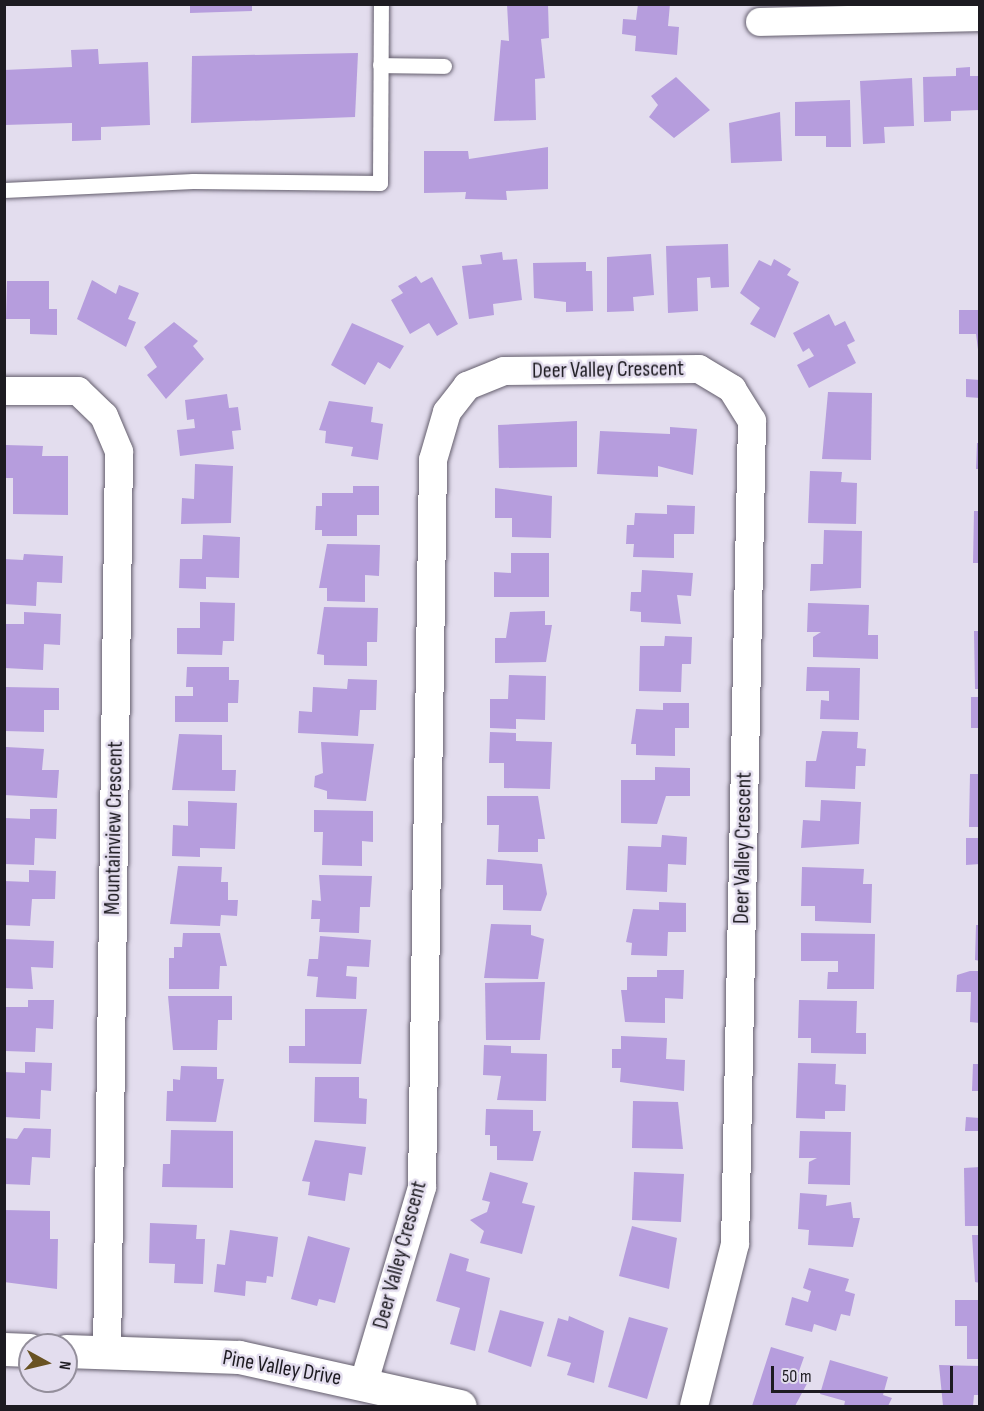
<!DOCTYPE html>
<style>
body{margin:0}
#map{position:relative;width:984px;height:1411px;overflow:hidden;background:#e3ddee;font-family:"Sofia Sans Condensed",sans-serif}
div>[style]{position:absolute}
.building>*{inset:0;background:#b69ddd}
.roads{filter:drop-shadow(0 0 2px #645e6d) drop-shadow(0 0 2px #645e6d)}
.service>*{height:15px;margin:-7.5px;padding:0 7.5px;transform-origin:7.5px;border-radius:7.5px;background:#fff}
.minor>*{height:28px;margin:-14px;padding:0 14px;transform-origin:14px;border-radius:14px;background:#fff}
.tertiary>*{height:33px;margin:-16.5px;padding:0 16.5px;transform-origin:16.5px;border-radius:16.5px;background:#fff}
span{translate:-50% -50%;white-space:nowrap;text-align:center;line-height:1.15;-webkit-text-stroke:5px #e3ddee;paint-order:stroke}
.street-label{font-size:22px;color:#1d1b21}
.frame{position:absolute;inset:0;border:6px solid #1d1b21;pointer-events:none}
.north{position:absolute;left:18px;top:1333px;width:60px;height:60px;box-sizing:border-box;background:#e3ddee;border:2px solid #948f9c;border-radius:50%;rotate:98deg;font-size:16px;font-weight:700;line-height:24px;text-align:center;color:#1d1b21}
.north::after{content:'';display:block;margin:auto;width:21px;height:27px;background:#695222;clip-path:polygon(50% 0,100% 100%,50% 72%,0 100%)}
.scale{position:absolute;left:771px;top:1366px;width:182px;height:27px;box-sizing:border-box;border:3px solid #1d1b21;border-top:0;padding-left:8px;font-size:18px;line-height:21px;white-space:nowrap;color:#1d1b21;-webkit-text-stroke:4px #e3ddee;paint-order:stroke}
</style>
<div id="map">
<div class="building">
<div style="clip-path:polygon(190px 4px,252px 4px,252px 11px,190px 13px)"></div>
<div style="clip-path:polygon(507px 4px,548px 4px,549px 38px,541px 39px,545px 78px,535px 79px,536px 120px,494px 121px,501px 40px,509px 41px)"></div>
<div style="clip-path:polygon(638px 4px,670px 4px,668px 26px,679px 27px,677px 55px,635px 51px,636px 36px,622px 34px,623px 19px,636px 20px)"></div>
<div style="clip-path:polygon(98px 49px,99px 64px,148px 62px,150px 125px,101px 127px,101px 140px,72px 141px,72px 123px,4px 125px,4px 70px,72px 67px,71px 50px)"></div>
<div style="clip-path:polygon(358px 53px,355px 117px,191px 123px,192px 56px)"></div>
<div style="clip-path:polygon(970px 67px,970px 76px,980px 76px,980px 110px,951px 111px,951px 121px,924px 122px,923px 77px,956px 76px,956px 68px)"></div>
<div style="clip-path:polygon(676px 77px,710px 110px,674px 138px,649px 117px,658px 105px,651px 96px)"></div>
<div style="clip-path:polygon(912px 78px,914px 126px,884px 127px,885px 143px,863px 144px,860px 81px)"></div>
<div style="clip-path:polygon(850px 100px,851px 147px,826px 147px,826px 136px,795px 136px,795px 102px)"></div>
<div style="clip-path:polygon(780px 112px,782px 161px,731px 163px,729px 123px)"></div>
<div style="clip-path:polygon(548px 147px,548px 189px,506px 191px,507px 200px,465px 199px,466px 192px,424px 193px,424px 151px,468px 151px,469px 159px)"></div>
<div style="clip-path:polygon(728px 244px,729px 287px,711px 288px,710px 277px,697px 278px,698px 311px,668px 313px,666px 246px)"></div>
<div style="clip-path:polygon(502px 252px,503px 260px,517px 259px,522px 300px,493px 304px,494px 315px,469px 319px,462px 266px,482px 264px,480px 255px)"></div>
<div style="clip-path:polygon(651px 254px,654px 295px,633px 297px,634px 311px,607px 312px,607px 257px)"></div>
<div style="clip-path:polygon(774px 259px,791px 269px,787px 275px,799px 282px,775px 338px,750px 324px,760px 308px,740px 293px,759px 260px,771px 266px)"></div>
<div style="clip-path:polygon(586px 262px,586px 271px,592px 271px,593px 311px,566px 312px,566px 302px,534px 298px,533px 263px)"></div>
<div style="clip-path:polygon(416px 276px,421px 283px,432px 277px,458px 324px,437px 336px,429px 323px,410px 334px,391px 300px,403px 293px,398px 286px)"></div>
<div style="clip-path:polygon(92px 280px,116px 294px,119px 285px,139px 293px,128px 319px,136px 322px,126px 347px,77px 319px)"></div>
<div style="clip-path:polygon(7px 281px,49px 281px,49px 309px,57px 309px,57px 335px,30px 334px,30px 319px,6px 319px)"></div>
<div style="clip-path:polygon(959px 310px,980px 310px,980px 365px,976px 334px,959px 334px)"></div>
<div style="clip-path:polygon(829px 314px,835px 326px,845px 321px,855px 341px,847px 345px,856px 363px,809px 388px,797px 365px,814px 356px,809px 348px,803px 352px,793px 333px)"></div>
<div style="clip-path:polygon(174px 322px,198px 341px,193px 346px,204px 359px,166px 399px,147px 375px,157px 367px,144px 347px)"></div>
<div style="clip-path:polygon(352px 323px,404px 346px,390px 369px,378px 362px,365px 385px,331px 365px)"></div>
<div style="clip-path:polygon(966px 379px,980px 380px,980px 398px,966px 397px)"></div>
<div style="clip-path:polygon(828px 392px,872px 393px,871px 460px,822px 459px)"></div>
<div style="clip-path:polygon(227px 394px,229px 408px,238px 407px,241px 430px,232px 431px,234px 449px,180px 456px,177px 430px,195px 428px,194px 419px,187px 420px,185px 400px)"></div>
<div style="clip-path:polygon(329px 401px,373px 407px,371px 422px,383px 424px,378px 460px,351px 456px,353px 447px,325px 443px,326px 431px,319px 430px)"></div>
<div style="clip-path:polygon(577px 421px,577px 467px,499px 468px,498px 425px)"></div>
<div style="clip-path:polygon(670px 427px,697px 429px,693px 475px,658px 466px,658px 477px,597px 474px,600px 431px,670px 434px)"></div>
<div style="clip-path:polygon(977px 443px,980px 443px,980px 469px,976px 469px)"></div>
<div style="clip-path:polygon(5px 445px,43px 446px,42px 456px,68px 456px,68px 515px,13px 514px,13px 478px,5px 478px)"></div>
<div style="clip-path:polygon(195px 464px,233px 466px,231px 523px,181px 524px,182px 498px,194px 499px)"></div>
<div style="clip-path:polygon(810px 471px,842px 472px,841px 482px,857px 483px,856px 524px,808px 523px)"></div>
<div style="clip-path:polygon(353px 486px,379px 486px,379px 515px,357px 515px,357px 536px,322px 536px,322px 530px,315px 530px,316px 506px,322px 506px,322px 493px,353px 493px)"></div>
<div style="clip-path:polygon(495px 488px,552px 496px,551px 538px,512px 537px,512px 518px,495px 518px)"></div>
<div style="clip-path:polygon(667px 505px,695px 506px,694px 534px,674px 534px,674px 558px,633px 557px,634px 544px,626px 544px,627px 525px,634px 525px,635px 513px,667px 514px)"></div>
<div style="clip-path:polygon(974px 511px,980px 511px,980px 563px,973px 563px)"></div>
<div style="clip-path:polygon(824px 530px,862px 531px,861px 588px,810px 591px,811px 564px,823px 564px)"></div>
<div style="clip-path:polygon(203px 535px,240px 537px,239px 578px,206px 577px,206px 589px,179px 588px,180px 559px,202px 559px)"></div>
<div style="clip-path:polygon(327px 544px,380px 545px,379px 576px,365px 575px,365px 602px,327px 601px,327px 588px,319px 588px)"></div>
<div style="clip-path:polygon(511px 553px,549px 553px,549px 597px,494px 597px,494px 572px,511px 573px)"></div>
<div style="clip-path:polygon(24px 554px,63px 556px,62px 583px,37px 582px,36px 606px,4px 604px,4px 559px,23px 560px)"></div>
<div style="clip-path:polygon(642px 570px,693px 573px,691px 596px,677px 595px,681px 624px,641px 622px,641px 612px,630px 611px,631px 592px,641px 592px)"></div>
<div style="clip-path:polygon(200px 602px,235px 603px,234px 641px,223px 641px,222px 655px,177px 654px,177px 628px,200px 628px)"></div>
<div style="clip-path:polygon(808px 603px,869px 605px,868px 635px,878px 635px,878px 659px,813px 657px,813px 637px,821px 632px,807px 632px)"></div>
<div style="clip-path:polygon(324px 607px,378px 608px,377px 642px,367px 642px,367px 666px,324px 665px,324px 655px,317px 654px)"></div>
<div style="clip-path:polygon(545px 611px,545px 625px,552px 625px,546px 662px,495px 663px,495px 638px,506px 638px,510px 612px)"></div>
<div style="clip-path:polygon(24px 612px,61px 614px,60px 645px,44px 644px,43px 670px,5px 668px,5px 624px,24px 624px)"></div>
<div style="clip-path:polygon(974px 631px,980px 631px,980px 689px,975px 689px)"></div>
<div style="clip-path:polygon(665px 636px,692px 637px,691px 664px,682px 664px,681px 692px,639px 691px,640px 646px,664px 646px)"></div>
<div style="clip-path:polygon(187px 667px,229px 667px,229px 680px,239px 680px,238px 703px,228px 703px,228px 722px,175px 722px,175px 696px,193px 696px,193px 687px,186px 687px)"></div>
<div style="clip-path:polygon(807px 667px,860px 668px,859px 720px,820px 719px,821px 700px,829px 701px,829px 691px,806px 691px)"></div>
<div style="clip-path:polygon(509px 675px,546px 676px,545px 720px,516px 719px,516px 729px,490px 728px,490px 699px,508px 699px)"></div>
<div style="clip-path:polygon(348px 679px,377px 680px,376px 710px,360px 710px,358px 736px,298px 733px,299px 711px,312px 712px,313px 687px,347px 689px)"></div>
<div style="clip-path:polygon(4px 687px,59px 688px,59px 710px,44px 710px,44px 732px,4px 731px)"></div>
<div style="clip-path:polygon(971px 697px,980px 697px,980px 728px,971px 728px)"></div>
<div style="clip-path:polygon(663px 703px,689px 703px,689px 728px,675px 728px,675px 756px,636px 755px,636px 744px,631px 744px,636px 709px,663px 710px)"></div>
<div style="clip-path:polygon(822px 731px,858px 732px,857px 748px,866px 749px,865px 766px,856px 766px,855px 789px,805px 787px,806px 761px,816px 761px)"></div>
<div style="clip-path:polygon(490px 732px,516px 733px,516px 741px,552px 742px,550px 789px,504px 788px,504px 763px,489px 763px)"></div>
<div style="clip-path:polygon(179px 734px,222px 735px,222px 770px,236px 770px,235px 791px,172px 790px)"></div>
<div style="clip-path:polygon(321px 742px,374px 744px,366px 801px,327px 799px,327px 791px,314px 787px,315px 776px,323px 773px)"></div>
<div style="clip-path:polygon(6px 747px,44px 749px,42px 770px,59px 770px,57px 798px,4px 795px)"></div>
<div style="clip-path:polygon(655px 767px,690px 768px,690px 796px,666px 796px,657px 824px,621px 823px,621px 780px,655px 780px)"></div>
<div style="clip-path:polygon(970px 774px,980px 774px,980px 827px,969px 827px)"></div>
<div style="clip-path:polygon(487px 796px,538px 796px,545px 839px,538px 839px,538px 852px,498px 852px,499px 825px,487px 825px)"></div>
<div style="clip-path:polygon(821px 800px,861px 802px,859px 844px,801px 848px,803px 820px,820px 821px)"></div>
<div style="clip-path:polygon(188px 801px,237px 803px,235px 849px,200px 848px,200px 857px,172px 856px,173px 825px,188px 826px)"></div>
<div style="clip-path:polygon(30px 809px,57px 809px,56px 839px,35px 838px,34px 865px,4px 864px,4px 818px,30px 819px)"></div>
<div style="clip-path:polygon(314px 810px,373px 811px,373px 842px,362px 841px,362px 866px,322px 865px,323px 832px,314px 832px)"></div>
<div style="clip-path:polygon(662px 835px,687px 837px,686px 865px,668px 864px,667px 892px,626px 890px,628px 846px,661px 847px)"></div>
<div style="clip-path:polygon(966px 838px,980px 838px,980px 864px,966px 865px)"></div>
<div style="clip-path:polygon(487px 859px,542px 864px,547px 894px,541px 911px,503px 910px,503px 885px,486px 885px)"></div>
<div style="clip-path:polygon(178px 866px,222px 867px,221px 882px,228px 882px,228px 900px,238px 900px,237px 916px,221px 915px,220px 926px,170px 924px)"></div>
<div style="clip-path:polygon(802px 867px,864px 869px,863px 884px,872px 884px,871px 923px,815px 921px,815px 906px,801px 906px)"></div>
<div style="clip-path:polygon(29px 870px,56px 871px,55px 899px,32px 899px,30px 926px,4px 925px,4px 881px,29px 882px)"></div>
<div style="clip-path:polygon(319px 875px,372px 876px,370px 907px,360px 907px,359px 933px,319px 932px,320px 919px,311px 919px,312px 900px,321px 901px)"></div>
<div style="clip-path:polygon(659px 902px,686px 903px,686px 932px,668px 932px,667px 956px,631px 955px,632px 943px,626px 942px,633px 909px,659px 910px)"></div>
<div style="clip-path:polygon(491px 924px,531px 925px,531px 935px,544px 939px,538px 979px,484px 978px)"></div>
<div style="clip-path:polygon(976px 925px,980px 925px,980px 961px,975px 960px)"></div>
<div style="clip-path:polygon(183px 933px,220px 933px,227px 966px,220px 966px,219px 989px,169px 989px,169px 958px,174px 958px,174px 947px,182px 947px)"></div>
<div style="clip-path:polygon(801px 933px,875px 934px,874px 989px,827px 989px,828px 972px,838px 972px,838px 961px,801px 961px)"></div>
<div style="clip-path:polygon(320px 936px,371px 940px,369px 967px,347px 966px,346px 976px,357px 977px,356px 999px,316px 997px,318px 977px,307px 976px,309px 959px,318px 959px)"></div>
<div style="clip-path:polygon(4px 939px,54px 941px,53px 968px,31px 967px,33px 989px,4px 988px)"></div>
<div style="clip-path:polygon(657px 970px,684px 970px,683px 999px,665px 998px,665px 1023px,625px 1022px,621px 990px,627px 990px,627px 977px,657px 977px)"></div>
<div style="clip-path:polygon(970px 971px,980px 971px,980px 1023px,970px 1022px,971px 992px,956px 992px,957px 975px)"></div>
<div style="clip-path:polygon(545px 982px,540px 1040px,486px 1040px,485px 983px)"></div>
<div style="clip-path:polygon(168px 996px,232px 996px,232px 1020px,218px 1020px,217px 1050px,173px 1050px)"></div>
<div style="clip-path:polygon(28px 1000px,54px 1000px,53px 1029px,36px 1028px,35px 1052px,5px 1051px,5px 1007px,28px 1007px)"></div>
<div style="clip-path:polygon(799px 1000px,857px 1001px,856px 1033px,866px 1033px,866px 1054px,811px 1053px,811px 1038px,798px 1038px)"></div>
<div style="clip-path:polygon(305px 1009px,367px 1009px,361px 1064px,289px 1063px,289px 1046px,305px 1046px)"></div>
<div style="clip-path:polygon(621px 1036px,667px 1038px,666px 1059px,685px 1060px,684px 1091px,620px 1082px,621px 1068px,612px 1068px,612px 1049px,621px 1049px)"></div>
<div style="clip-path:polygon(484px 1045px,511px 1046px,511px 1053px,547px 1054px,546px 1101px,497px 1100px,501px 1076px,483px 1075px)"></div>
<div style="clip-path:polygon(25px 1062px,52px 1063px,51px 1091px,41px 1090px,40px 1119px,4px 1117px,4px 1072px,25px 1073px)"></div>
<div style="clip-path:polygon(798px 1063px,836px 1064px,835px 1084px,846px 1085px,845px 1111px,825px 1111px,825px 1119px,796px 1118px)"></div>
<div style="clip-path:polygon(973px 1064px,980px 1064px,980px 1091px,972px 1091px)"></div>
<div style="clip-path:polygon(181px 1066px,217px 1067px,217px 1079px,224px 1079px,216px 1122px,166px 1121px,167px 1091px,173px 1091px,173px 1079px,180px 1080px)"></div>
<div style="clip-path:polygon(315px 1077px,359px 1077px,359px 1098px,367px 1099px,366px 1124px,314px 1122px)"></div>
<div style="clip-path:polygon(633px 1101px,678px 1102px,683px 1149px,632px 1148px)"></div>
<div style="clip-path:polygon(486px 1109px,533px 1110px,533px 1131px,541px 1131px,533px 1161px,497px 1160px,497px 1146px,490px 1146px,490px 1135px,485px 1135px)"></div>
<div style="clip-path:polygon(966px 1117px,980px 1118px,980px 1131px,965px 1131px)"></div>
<div style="clip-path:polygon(24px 1128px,51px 1129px,50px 1158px,32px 1157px,30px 1185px,4px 1184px,4px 1138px,17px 1139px)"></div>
<div style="clip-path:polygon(171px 1130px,233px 1131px,233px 1188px,162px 1187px,163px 1164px,170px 1164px)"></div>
<div style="clip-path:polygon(800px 1131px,851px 1132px,850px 1185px,808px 1184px,809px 1162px,817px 1158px,799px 1158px)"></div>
<div style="clip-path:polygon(315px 1140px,366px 1147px,362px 1175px,349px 1173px,345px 1201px,308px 1195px,310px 1182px,302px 1181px)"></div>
<div style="clip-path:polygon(980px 1167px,980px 1226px,965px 1226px,964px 1168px)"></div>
<div style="clip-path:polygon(490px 1172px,528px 1183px,522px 1203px,535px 1206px,522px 1254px,480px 1243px,484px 1231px,470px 1220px,487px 1212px,490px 1202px,482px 1200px)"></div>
<div style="clip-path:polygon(634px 1172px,684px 1174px,681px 1222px,632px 1220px)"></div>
<div style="clip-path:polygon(800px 1193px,827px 1195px,826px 1206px,851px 1202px,853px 1218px,860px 1218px,853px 1247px,808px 1245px,809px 1230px,798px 1229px)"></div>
<div style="clip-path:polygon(4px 1210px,50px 1211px,50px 1239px,58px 1239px,57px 1289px,4px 1282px)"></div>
<div style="clip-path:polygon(150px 1223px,197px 1225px,196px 1239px,205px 1239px,203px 1284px,174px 1283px,175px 1264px,149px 1263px)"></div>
<div style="clip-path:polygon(632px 1226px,677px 1238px,669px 1289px,619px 1276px)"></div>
<div style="clip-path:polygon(230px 1230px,278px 1237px,273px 1277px,267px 1276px,266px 1283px,246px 1281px,245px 1296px,214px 1292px,217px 1264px,225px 1265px)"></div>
<div style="clip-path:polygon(972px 1235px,980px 1235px,980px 1283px,975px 1282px)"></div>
<div style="clip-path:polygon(308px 1236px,350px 1248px,335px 1303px,319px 1299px,317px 1306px,291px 1299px)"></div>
<div style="clip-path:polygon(450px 1253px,469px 1259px,466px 1271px,490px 1278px,475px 1351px,450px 1344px,460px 1308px,436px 1301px)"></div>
<div style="clip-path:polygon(809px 1268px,849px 1279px,845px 1291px,855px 1294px,850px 1316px,841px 1314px,836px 1331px,814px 1324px,812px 1332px,785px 1325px,792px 1297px,808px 1302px,811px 1291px,803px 1288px)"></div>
<div style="clip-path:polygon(955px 1300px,980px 1300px,980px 1359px,967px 1359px,967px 1326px,955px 1326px)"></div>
<div style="clip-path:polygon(500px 1310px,544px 1322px,531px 1367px,488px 1352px)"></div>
<div style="clip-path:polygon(569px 1316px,604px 1331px,594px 1383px,567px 1375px,571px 1363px,547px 1356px,558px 1318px,568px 1321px)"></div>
<div style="clip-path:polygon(629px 1317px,668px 1328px,647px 1399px,608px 1387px)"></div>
<div style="clip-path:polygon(771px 1347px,804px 1357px,798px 1374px,810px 1378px,795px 1406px,752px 1406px)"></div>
<div style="clip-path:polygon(830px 1360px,888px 1377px,883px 1395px,892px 1398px,888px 1406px,844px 1406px,845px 1401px,820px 1394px)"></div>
<div style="clip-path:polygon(939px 1365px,980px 1366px,980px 1395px,974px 1395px,973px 1406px,943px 1406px)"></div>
</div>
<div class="roads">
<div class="service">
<div style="left:380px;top:65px;width:64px;rotate:0.9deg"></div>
<div style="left:4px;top:190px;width:189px;rotate:-2.7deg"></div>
<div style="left:193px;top:181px;width:187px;rotate:0.6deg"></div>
<div style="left:380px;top:183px;width:179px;rotate:-89.7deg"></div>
</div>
<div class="minor">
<div style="left:760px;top:22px;width:220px;rotate:-1.3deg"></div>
<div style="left:4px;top:391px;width:74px"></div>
<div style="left:78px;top:391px;width:36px;rotate:44deg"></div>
<div style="left:104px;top:416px;width:39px;rotate:67deg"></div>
<div style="left:119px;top:452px;width:900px;rotate:90.76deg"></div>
<div style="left:364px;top:1382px;width:203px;rotate:-73.4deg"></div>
<div style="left:422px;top:1187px;width:727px;rotate:-89.13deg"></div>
<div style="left:433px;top:460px;width:50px;rotate:-73.7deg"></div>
<div style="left:447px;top:412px;width:33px;rotate:-52deg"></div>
<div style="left:467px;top:386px;width:40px;rotate:-22deg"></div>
<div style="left:504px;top:371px;width:195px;rotate:-0.6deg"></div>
<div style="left:699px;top:369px;width:39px;rotate:31deg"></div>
<div style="left:732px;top:389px;width:38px;rotate:58deg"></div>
<div style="left:752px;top:421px;width:823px;rotate:91.18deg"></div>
<div style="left:735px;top:1244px;width:167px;rotate:104.2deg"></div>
</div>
<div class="tertiary">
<div style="left:4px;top:1349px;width:26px;rotate:2deg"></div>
<div style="left:66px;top:1351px;width:173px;rotate:2deg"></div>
<div style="left:239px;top:1357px;width:226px;rotate:12.5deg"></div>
</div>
</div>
<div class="street-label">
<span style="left:608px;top:370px;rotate:-1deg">Deer Valley Crescent</span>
<span style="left:114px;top:828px;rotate:-89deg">Mountainview Crescent</span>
<span style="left:743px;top:848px;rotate:-89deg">Deer Valley Crescent</span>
<span style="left:400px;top:1255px;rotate:-75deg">Deer Valley Crescent</span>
<span style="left:282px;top:1368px;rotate:10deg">Pine Valley Drive</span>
</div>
<div class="frame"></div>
<div class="north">N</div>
<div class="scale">50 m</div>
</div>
